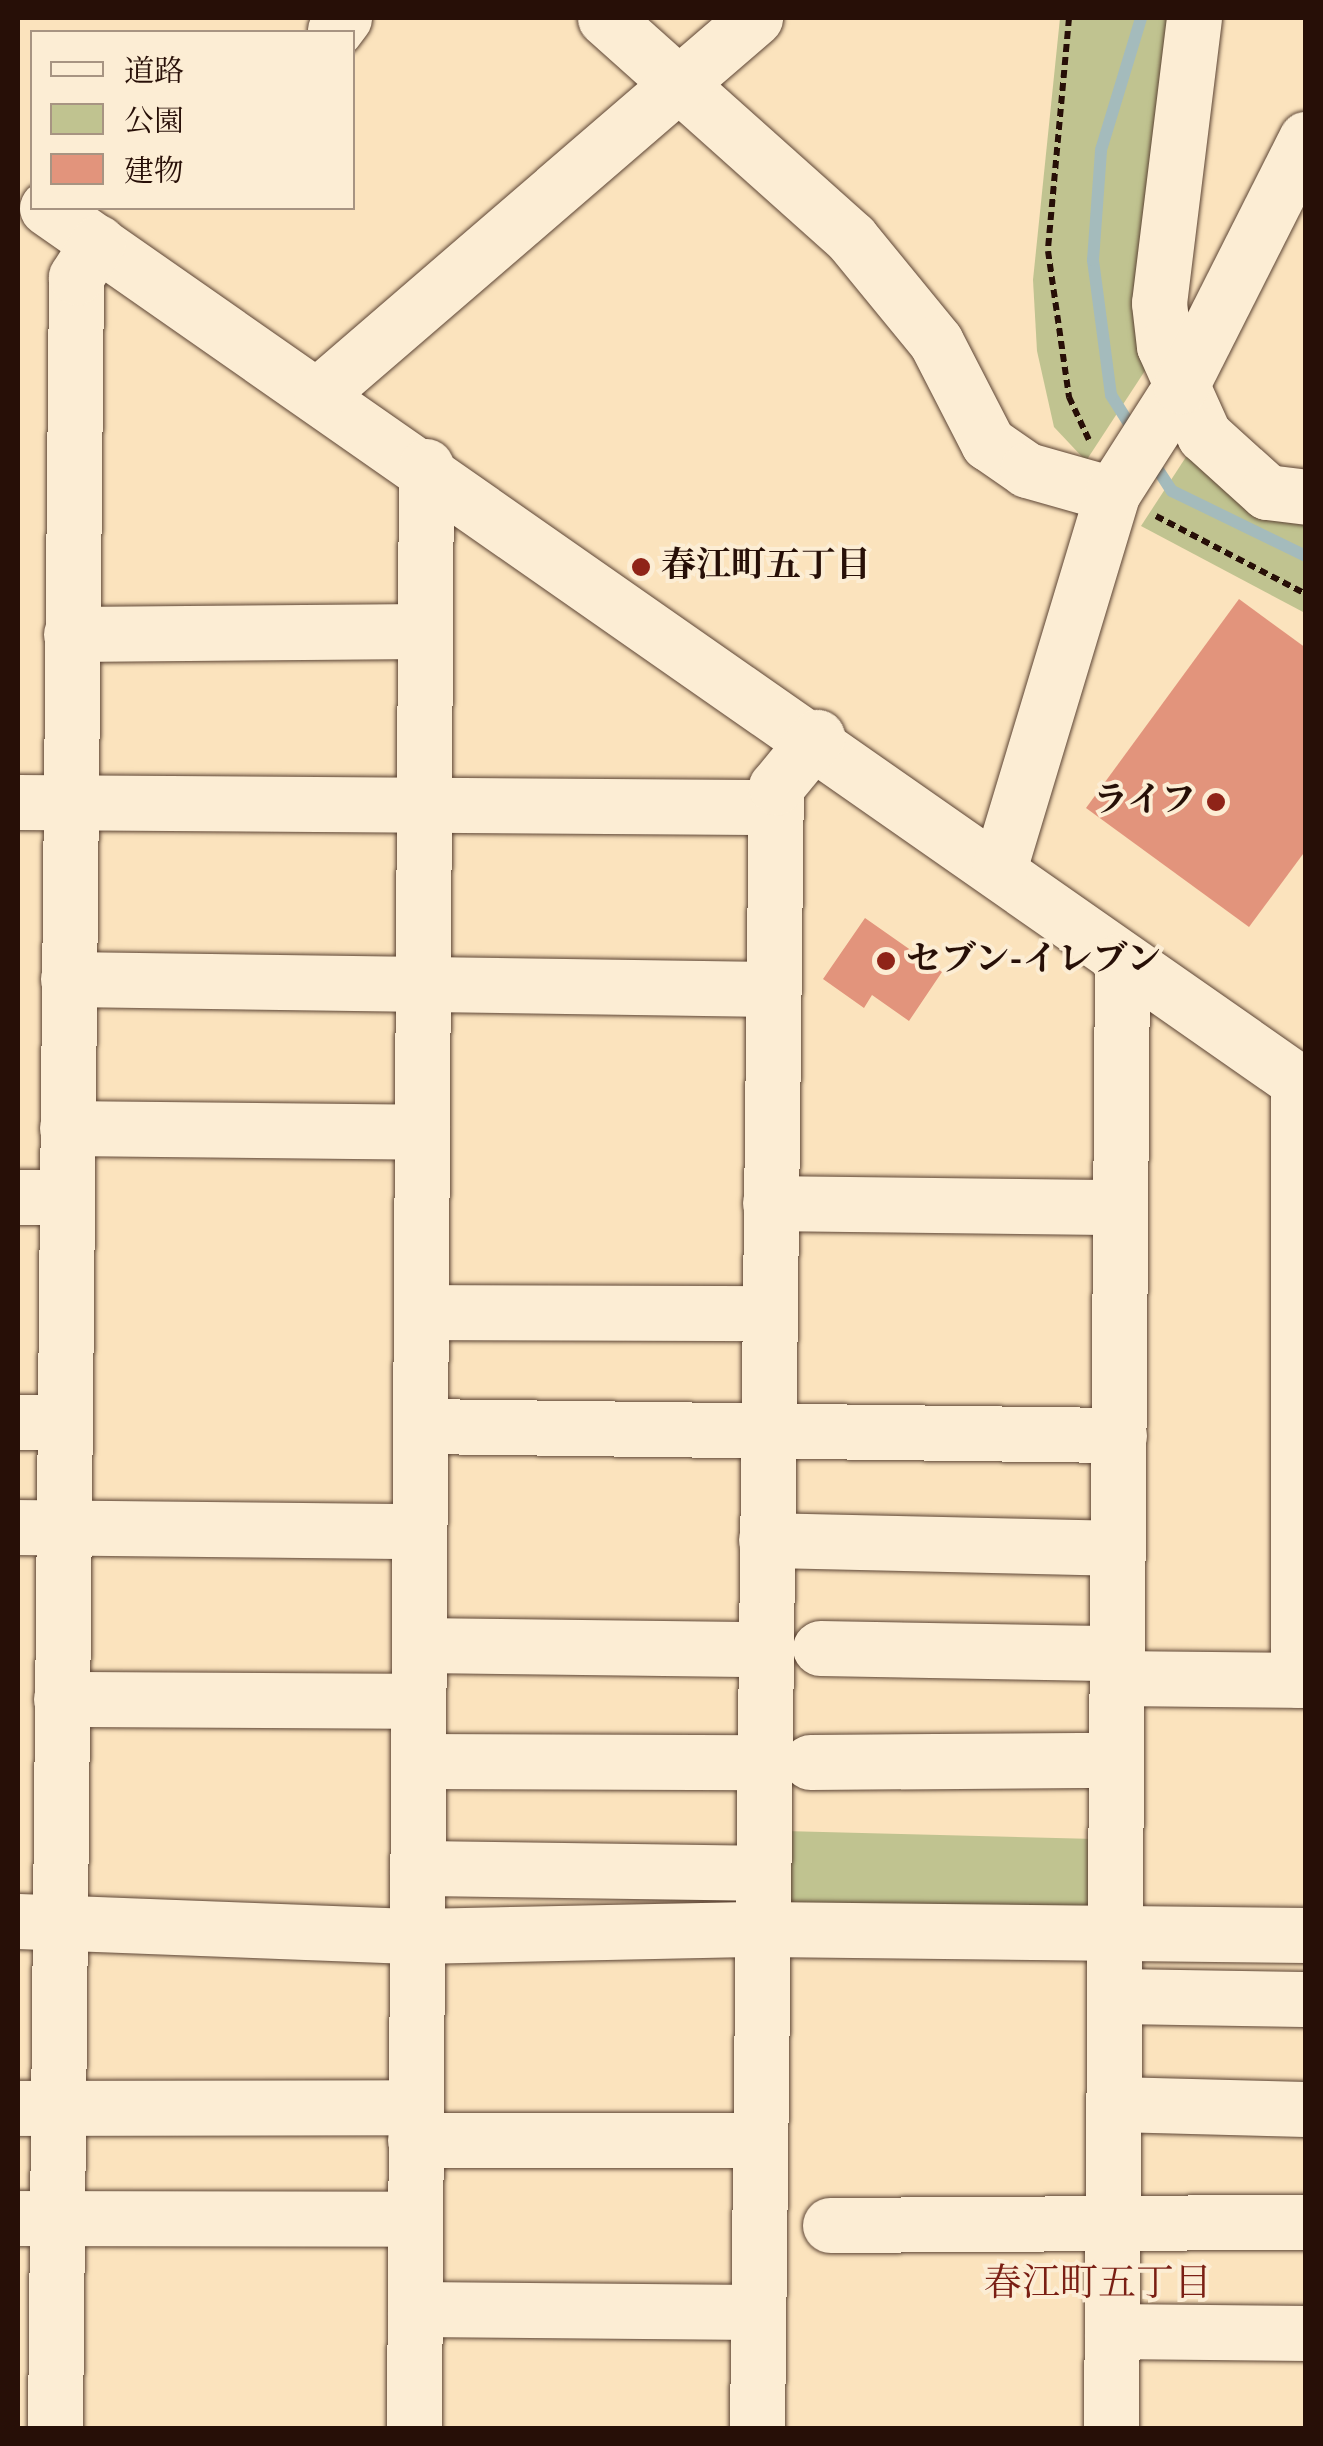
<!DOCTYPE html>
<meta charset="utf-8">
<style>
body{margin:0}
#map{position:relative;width:1323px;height:2446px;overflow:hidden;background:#fbe3bd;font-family:"Old Standard TT","Noto Serif JP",serif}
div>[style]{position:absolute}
.green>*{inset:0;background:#c0c390}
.stream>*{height:12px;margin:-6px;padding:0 6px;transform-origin:6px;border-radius:6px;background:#a4bbbc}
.building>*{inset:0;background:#e2947c}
.path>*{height:6px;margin-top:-3px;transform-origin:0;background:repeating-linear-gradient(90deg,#270f07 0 8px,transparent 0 13px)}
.roads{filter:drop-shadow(0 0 2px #5c4434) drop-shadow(0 0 2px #5c4434)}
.minor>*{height:55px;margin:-27.5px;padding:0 27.5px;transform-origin:27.5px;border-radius:27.5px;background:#fcedd4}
.dots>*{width:28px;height:28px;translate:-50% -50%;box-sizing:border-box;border:5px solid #fcedd4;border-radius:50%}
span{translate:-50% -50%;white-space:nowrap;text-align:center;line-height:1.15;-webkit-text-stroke:8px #fcedd4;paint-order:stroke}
.poi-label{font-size:35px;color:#270f07;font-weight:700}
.left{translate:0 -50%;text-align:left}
.right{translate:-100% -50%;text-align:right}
.neighbourhood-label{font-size:38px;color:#7a1f14}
.frame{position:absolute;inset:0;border:20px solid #270f07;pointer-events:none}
.legend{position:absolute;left:30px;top:30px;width:325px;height:180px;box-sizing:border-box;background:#fcedd4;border:2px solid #a79482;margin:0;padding:12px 18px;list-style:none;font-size:30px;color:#270f07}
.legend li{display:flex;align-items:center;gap:20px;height:50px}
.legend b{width:50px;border:2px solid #a79482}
</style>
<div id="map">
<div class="green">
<div style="clip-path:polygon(1060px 18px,1183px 18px,1152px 360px,1086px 461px,1054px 427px,1037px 351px,1033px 280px)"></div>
<div style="clip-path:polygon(1199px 437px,1305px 505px,1305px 613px,1141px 526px)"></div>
<div style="clip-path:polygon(784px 1831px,1096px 1839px,1093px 1914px,789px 1921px)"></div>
</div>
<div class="stream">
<div style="left:1135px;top:433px;width:45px;rotate:-122.3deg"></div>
<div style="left:1111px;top:395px;width:136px;rotate:-97.6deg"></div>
<div style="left:1093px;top:260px;width:110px;rotate:-85.8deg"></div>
<div style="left:1101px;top:150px;width:138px;rotate:-73.1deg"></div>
<div style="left:1151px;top:459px;width:38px;rotate:57deg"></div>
<div style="left:1172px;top:491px;width:149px;rotate:25.9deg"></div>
</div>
<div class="building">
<div style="clip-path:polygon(1239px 599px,1306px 648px,1306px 850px,1249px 927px,1086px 808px)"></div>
<div style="clip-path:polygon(865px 918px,942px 972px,909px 1021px,872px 995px,864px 1008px,823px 979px)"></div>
</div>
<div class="path">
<div style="left:1069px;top:18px;width:234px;rotate:95.2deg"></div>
<div style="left:1048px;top:251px;width:148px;rotate:81.8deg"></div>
<div style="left:1069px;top:397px;width:47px;rotate:65.1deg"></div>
<div style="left:1156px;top:516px;width:169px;rotate:27.5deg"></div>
</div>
<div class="roads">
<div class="minor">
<div style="left:605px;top:18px;width:330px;rotate:41.8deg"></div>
<div style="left:851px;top:238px;width:134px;rotate:50.7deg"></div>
<div style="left:936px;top:342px;width:114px;rotate:62.8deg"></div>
<div style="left:988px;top:443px;width:47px;rotate:34.7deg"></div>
<div style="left:1027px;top:470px;width:88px;rotate:15.8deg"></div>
<div style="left:1194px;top:18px;width:287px;rotate:97deg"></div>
<div style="left:1159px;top:303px;width:43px;rotate:83.4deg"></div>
<div style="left:1164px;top:346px;width:98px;rotate:65.8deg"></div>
<div style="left:1204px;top:435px;width:85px;rotate:42.1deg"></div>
<div style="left:1267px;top:492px;width:39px;rotate:7deg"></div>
<div style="left:335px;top:30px;width:15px;rotate:-53deg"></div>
<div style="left:47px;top:208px;width:1535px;rotate:34.92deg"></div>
<div style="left:321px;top:392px;width:573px;rotate:-40.75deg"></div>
<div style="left:71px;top:634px;width:354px;rotate:-0.5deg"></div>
<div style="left:18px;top:802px;width:758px;rotate:0.38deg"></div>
<div style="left:999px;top:869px;width:392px;rotate:-73.2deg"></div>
<div style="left:1112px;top:494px;width:128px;rotate:-57.4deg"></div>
<div style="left:1181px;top:386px;width:277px;rotate:-63.2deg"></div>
<div style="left:68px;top:979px;width:704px;rotate:0.81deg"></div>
<div style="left:1298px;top:1082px;width:598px;rotate:90deg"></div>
<div style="left:67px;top:1128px;width:355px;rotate:0.6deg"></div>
<div style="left:18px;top:1197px;width:48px"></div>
<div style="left:770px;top:1203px;width:350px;rotate:0.7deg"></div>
<div style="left:421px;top:1312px;width:348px;rotate:0.2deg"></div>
<div style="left:18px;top:1422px;width:46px"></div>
<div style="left:420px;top:1426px;width:699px;rotate:0.74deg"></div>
<div style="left:18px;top:1527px;width:401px;rotate:0.6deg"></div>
<div style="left:766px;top:1540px;width:352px;rotate:1.3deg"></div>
<div style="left:419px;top:1645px;width:346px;rotate:0.7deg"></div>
<div style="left:820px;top:1648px;width:297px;rotate:1deg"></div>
<div style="left:1117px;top:1678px;width:189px;rotate:0.6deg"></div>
<div style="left:61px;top:1699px;width:357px;rotate:0.3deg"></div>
<div style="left:418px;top:1761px;width:346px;rotate:0.2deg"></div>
<div style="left:810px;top:1762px;width:306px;rotate:-0.4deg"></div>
<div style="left:417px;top:1868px;width:346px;rotate:0.8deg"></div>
<div style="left:18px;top:1921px;width:399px;rotate:2.2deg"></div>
<div style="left:417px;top:1936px;width:345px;rotate:-1.2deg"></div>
<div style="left:762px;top:1929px;width:544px;rotate:0.63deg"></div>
<div style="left:1115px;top:1996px;width:191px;rotate:0.9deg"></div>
<div style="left:1114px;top:2104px;width:192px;rotate:1.5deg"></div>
<div style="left:18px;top:2108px;width:397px;rotate:-0.1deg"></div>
<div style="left:415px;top:2140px;width:345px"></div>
<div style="left:18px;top:2218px;width:397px;rotate:0.1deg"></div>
<div style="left:830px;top:2225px;width:476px;rotate:-0.4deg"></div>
<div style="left:415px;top:2309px;width:342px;rotate:0.5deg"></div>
<div style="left:1112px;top:2331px;width:194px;rotate:0.6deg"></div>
<div style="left:55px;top:2428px;width:2151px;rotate:-89.44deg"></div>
<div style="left:76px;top:277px;width:41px;rotate:-57.8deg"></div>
<div style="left:414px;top:2428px;width:1962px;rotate:-89.65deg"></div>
<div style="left:757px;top:2428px;width:1641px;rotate:-89.34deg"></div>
<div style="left:776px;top:787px;width:65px;rotate:-50.6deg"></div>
<div style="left:1111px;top:2428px;width:1468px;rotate:-89.57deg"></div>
</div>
</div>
<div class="dots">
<div style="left:641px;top:567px;background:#8f2418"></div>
<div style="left:1216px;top:802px;background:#8f2418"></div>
<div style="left:886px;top:961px;background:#8f2418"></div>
</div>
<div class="poi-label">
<span class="left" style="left:661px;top:567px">春江町五丁目</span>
<span class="right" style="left:1196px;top:802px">ライフ</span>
<span class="left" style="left:906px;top:961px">セブン-イレブン</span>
</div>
<div class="neighbourhood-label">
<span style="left:1098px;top:2286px">春江町五丁目</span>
</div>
<div class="frame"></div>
<ul class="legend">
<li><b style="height:12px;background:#fcedd4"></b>道路</li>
<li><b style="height:28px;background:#c0c390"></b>公園</li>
<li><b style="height:28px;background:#e2947c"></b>建物</li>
</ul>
</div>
